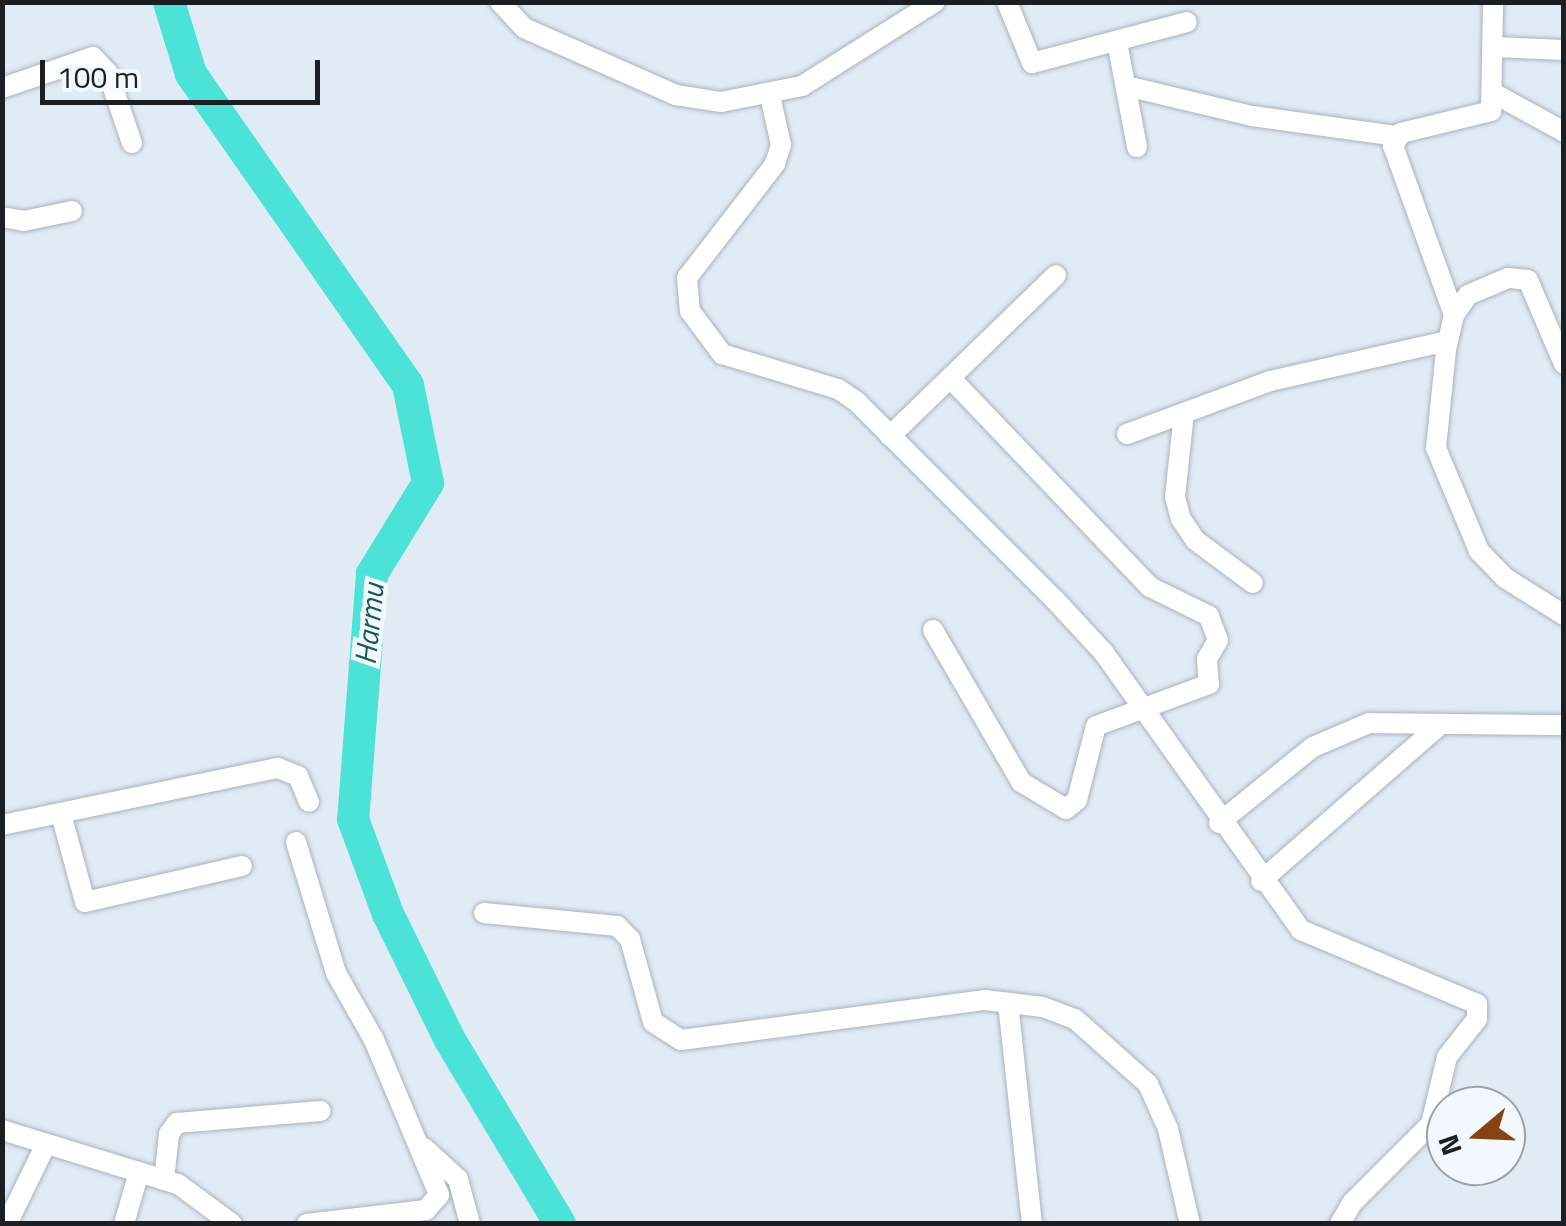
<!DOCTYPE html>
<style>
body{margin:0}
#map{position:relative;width:1566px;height:1226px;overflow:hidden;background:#e1ebf6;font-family:"Titillium Web",sans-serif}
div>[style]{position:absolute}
.river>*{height:32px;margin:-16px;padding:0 16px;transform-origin:16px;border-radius:16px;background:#4be2d8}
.roads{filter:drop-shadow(0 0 2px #a9b2bd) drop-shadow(0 0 2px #a9b2bd)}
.street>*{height:20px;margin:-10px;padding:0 10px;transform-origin:10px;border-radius:10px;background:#fff}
span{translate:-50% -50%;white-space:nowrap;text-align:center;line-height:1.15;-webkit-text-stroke:9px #f2f8fe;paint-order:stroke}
.water-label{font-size:30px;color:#1a5854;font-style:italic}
.frame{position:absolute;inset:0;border:5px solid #1b1f23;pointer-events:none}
.north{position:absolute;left:1426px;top:1086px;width:100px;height:100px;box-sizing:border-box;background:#f2f8fe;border:2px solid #9ca1a6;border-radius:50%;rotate:251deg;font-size:28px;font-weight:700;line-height:40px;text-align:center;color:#1b1f23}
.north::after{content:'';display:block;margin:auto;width:35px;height:45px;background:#854312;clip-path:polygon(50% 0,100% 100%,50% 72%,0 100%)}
.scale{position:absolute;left:40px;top:60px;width:280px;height:45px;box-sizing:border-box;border:5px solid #1b1f23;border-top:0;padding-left:12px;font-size:30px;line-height:35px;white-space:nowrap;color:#1b1f23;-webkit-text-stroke:8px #f2f8fe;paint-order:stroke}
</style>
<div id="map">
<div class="river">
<div style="left:169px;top:2px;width:75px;rotate:73deg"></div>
<div style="left:191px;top:74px;width:379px;rotate:55.1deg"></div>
<div style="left:408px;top:385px;width:100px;rotate:78.5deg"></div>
<div style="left:428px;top:483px;width:107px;rotate:121.6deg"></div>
<div style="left:372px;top:574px;width:246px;rotate:94.4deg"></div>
<div style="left:353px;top:819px;width:101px;rotate:69.8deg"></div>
<div style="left:388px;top:914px;width:140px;rotate:63.8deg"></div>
<div style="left:450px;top:1040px;width:214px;rotate:59.1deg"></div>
</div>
<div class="roads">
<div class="street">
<div style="left:500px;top:2px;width:35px;rotate:47deg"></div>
<div style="left:524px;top:28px;width:166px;rotate:23.8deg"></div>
<div style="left:676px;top:95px;width:46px;rotate:8.8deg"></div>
<div style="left:721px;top:102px;width:83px;rotate:-11.2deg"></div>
<div style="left:802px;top:86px;width:157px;rotate:-32.3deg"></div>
<div style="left:1007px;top:2px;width:66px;rotate:67.7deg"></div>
<div style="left:1032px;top:63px;width:160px;rotate:-14.8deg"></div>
<div style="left:1117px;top:42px;width:107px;rotate:79.2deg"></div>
<div style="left:1494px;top:47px;width:70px;rotate:2.5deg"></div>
<div style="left:1126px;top:86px;width:130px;rotate:13.4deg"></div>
<div style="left:1252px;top:116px;width:145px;rotate:7.9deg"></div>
<div style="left:2px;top:88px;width:96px;rotate:-18.8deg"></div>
<div style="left:93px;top:57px;width:22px;rotate:47deg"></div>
<div style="left:108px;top:73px;width:74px;rotate:71.1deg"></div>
<div style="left:1495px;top:94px;width:79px;rotate:28.8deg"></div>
<div style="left:770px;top:96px;width:50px;rotate:77.3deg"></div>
<div style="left:781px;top:145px;width:20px;rotate:108deg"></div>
<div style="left:775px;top:164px;width:144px;rotate:127.7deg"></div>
<div style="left:687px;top:278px;width:33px;rotate:85deg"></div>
<div style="left:690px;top:311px;width:54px;rotate:53.3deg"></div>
<div style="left:722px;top:354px;width:121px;rotate:16.8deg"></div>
<div style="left:838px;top:389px;width:23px;rotate:34deg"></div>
<div style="left:857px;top:402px;width:280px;rotate:45deg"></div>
<div style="left:1055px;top:600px;width:72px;rotate:47.2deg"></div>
<div style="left:1104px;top:653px;width:340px;rotate:54.6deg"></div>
<div style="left:1301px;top:930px;width:191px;rotate:22.8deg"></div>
<div style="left:1477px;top:1004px;width:15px;rotate:90deg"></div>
<div style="left:1477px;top:1019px;width:48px;rotate:128.3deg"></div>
<div style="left:1447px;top:1057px;width:69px;rotate:103.4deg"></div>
<div style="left:1431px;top:1124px;width:112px;rotate:135deg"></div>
<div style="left:1352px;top:1203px;width:24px;rotate:120deg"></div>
<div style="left:2px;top:217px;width:22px;rotate:10deg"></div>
<div style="left:24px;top:221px;width:49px;rotate:-11.8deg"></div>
<div style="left:1454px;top:315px;width:180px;rotate:-109.8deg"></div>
<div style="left:1393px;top:146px;width:15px;rotate:-58deg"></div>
<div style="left:1401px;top:133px;width:93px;rotate:-13.7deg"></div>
<div style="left:1491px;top:111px;width:109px;rotate:-88.9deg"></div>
<div style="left:1564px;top:364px;width:91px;rotate:-113.2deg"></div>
<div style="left:1528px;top:280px;width:20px;rotate:-174deg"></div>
<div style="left:1508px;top:278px;width:43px;rotate:157deg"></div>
<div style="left:1468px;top:295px;width:24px;rotate:125deg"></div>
<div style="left:1454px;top:315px;width:36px;rotate:103deg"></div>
<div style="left:1446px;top:350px;width:99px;rotate:95.8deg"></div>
<div style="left:1436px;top:448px;width:112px;rotate:67.3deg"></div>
<div style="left:1479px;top:551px;width:37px;rotate:46deg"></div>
<div style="left:1505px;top:578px;width:70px;rotate:32.1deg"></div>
<div style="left:1184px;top:413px;width:84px;rotate:96.1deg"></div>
<div style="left:1175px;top:497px;width:23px;rotate:75deg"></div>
<div style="left:1181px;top:519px;width:25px;rotate:56deg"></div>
<div style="left:1195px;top:540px;width:72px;rotate:36.6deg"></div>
<div style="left:1127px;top:434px;width:153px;rotate:-20.3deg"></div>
<div style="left:1270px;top:381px;width:182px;rotate:-12.7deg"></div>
<div style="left:890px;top:436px;width:231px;rotate:-44.1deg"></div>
<div style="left:933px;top:630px;width:176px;rotate:59.9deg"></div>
<div style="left:1021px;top:782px;width:52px;rotate:31deg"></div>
<div style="left:1066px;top:809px;width:14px;rotate:-39deg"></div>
<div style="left:1077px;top:800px;width:76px;rotate:-75.6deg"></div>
<div style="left:1096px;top:726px;width:121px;rotate:-20.4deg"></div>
<div style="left:1209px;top:684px;width:25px;rotate:-95deg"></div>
<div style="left:1207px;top:659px;width:22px;rotate:-60deg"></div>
<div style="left:1218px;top:640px;width:26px;rotate:-111deg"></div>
<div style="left:1209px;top:616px;width:66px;rotate:-153.8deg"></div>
<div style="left:1150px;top:587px;width:286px;rotate:-133.7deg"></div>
<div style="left:61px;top:814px;width:91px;rotate:74.7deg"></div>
<div style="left:85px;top:902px;width:161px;rotate:-12.9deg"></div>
<div style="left:1219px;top:823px;width:121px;rotate:-39deg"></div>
<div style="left:1313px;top:747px;width:61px;rotate:-23.2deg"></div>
<div style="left:1369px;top:723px;width:195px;rotate:0.6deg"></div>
<div style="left:2px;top:825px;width:282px;rotate:-11.7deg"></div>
<div style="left:278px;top:768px;width:22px;rotate:22deg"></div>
<div style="left:298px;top:776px;width:28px;rotate:67deg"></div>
<div style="left:296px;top:842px;width:137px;rotate:73deg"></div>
<div style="left:336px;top:973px;width:77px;rotate:60.4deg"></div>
<div style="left:374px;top:1040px;width:168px;rotate:67.2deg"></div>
<div style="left:439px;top:1195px;width:20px;rotate:131deg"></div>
<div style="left:426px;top:1210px;width:120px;rotate:173.3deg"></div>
<div style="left:1261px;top:881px;width:239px;rotate:-41.1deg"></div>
<div style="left:484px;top:913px;width:134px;rotate:5.6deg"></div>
<div style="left:617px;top:926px;width:18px;rotate:45deg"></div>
<div style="left:630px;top:939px;width:86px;rotate:74.5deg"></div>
<div style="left:653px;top:1022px;width:33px;rotate:33deg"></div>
<div style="left:681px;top:1040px;width:307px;rotate:-7.5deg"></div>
<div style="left:985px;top:1000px;width:58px;rotate:6.9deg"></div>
<div style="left:1043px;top:1007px;width:34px;rotate:21deg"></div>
<div style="left:1075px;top:1019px;width:98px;rotate:41.7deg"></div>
<div style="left:1148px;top:1084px;width:49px;rotate:66deg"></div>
<div style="left:1168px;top:1129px;width:98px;rotate:77deg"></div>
<div style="left:1008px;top:1003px;width:222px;rotate:83.8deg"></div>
<div style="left:2px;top:1130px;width:184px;rotate:17.1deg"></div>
<div style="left:178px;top:1184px;width:67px;rotate:36.5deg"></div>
<div style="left:424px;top:1148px;width:46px;rotate:42.4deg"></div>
<div style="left:458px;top:1179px;width:47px;rotate:75.1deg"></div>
<div style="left:164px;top:1180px;width:46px;rotate:-83.8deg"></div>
<div style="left:169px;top:1134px;width:14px;rotate:-54deg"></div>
<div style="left:177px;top:1123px;width:144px;rotate:-4.8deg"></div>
<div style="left:7px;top:1224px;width:87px;rotate:-64deg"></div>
<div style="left:124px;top:1224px;width:54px;rotate:-73.9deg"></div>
</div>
</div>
<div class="water-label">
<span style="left:369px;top:624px;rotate:-84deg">Harmu</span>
</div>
<div class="frame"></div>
<div class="north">N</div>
<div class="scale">100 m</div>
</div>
